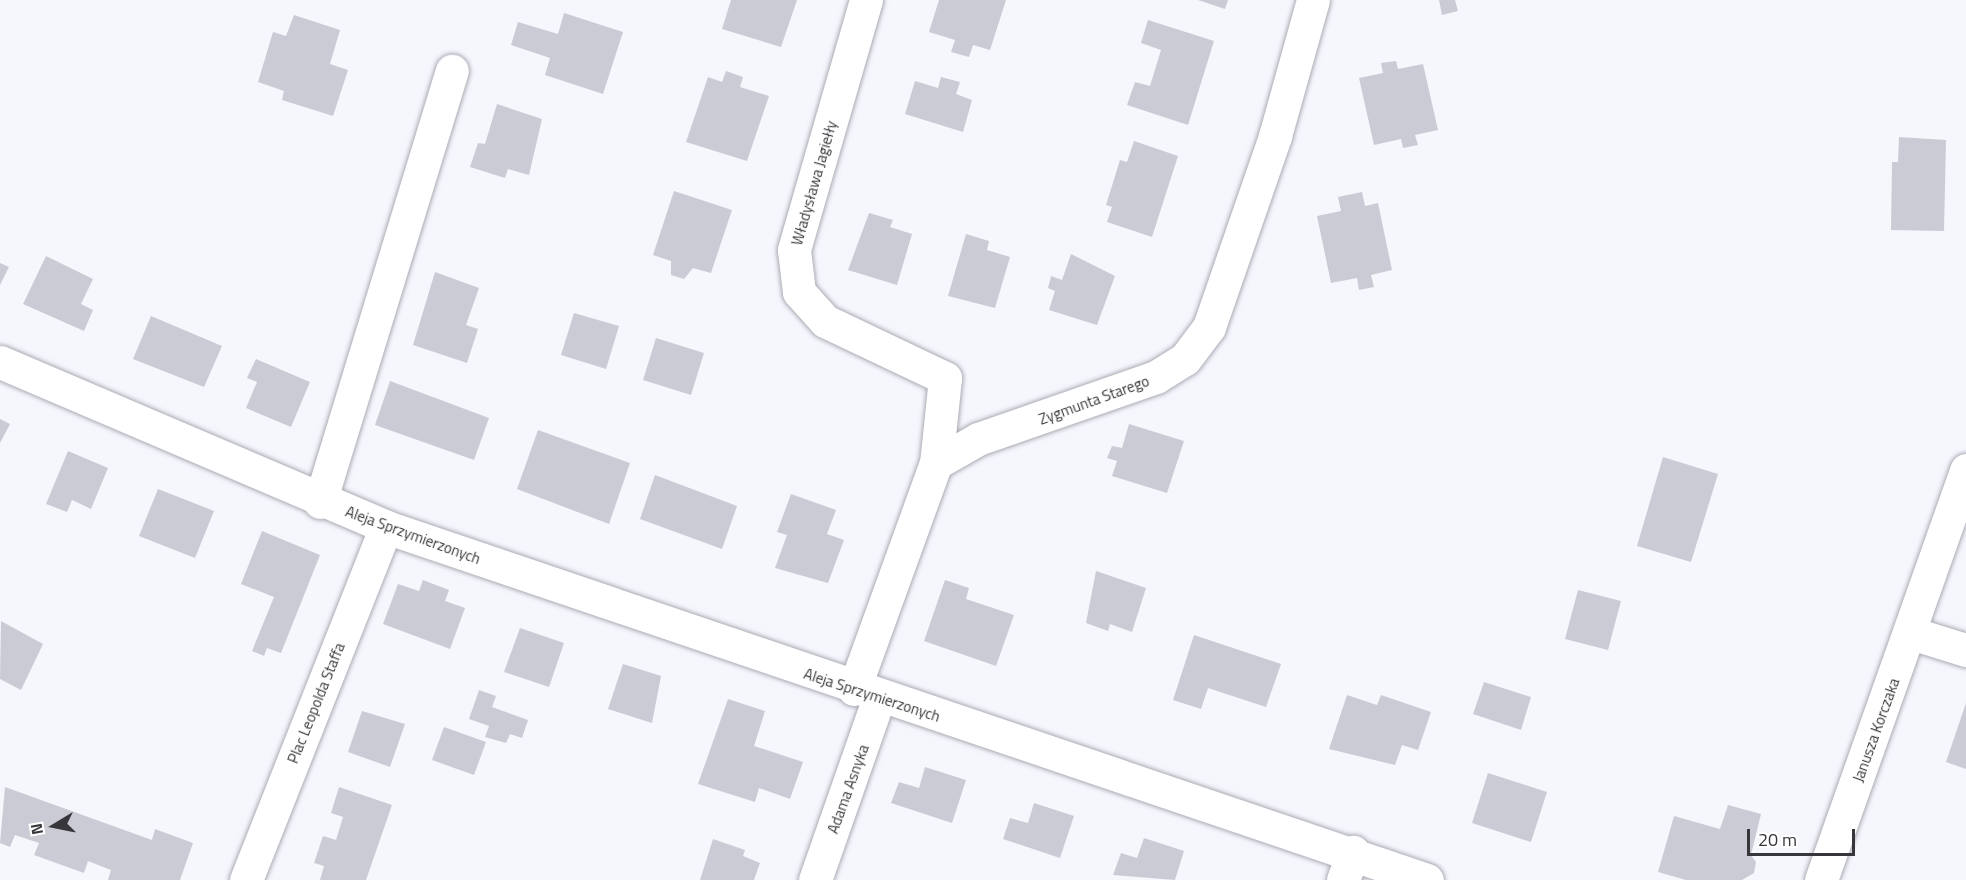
<!DOCTYPE html>
<meta charset="utf-8">
<style>
body{margin:0}
#map{position:relative;width:1966px;height:880px;overflow:hidden;background:#f6f7fd;font-family:"Titillium Web",sans-serif}
div>[style]{position:absolute}
.building>*{inset:0;background:#cacbd5}
.roads{filter:drop-shadow(0 0 2px #aaabb5) drop-shadow(0 0 2px #aaabb5)}
.street>*{height:33px;margin:-16.5px;padding:0 16.5px;transform-origin:16.5px;border-radius:16.5px;background:#fff}
span{translate:-50% -50%;white-space:nowrap;text-align:center;line-height:1.15;-webkit-text-stroke:5px #fff;paint-order:stroke}
.street-label{font-size:15px;color:#37373b}
.north{position:absolute;left:24px;top:796px;width:60px;height:60px;-webkit-text-stroke:4px #fff;paint-order:stroke;rotate:260deg;font-size:16px;font-weight:700;line-height:24px;text-align:center;color:#37373b}
.north::after{content:'';display:block;margin:auto;width:21px;height:27px;background:#37373b;clip-path:polygon(50% 0,100% 100%,50% 72%,0 100%)}
.scale{position:absolute;left:1747px;top:829px;width:108px;height:27px;box-sizing:border-box;border:3px solid #37373b;border-top:0;padding-left:8px;font-size:18px;line-height:21px;white-space:nowrap;color:#37373b;-webkit-text-stroke:4px #fff;paint-order:stroke}
</style>
<div id="map">
<div class="building">
<div style="clip-path:polygon(731px 0,797px 0,781px 47px,722px 29px)"></div>
<div style="clip-path:polygon(939px 0,1006px 0,990px 50px,973px 45px,969px 57px,951px 52px,955px 40px,929px 32px)"></div>
<div style="clip-path:polygon(1198px 0,1228px 0,1225px 9px)"></div>
<div style="clip-path:polygon(1439px 0,1455px 0,1458px 11px,1442px 15px)"></div>
<div style="clip-path:polygon(564px 13px,623px 32px,603px 94px,545px 75px,550px 58px,511px 45px,518px 22px,558px 34px)"></div>
<div style="clip-path:polygon(294px 15px,340px 30px,330px 64px,348px 70px,333px 116px,282px 100px,284px 91px,258px 82px,273px 32px,286px 36px)"></div>
<div style="clip-path:polygon(1148px 20px,1214px 41px,1188px 125px,1127px 105px,1135px 82px,1150px 86px,1161px 50px,1141px 43px)"></div>
<div style="clip-path:polygon(1396px 61px,1398px 69px,1423px 64px,1438px 130px,1415px 135px,1418px 145px,1403px 148px,1401px 139px,1374px 145px,1359px 78px,1383px 73px,1381px 63px)"></div>
<div style="clip-path:polygon(726px 71px,743px 77px,740px 87px,769px 96px,747px 161px,686px 142px,708px 77px,722px 82px)"></div>
<div style="clip-path:polygon(941px 77px,960px 82px,956px 94px,972px 100px,963px 132px,905px 114px,915px 81px,938px 88px)"></div>
<div style="clip-path:polygon(497px 104px,542px 119px,529px 175px,508px 169px,505px 178px,470px 167px,478px 143px,485px 144px)"></div>
<div style="clip-path:polygon(1899px 137px,1946px 140px,1944px 231px,1891px 230px,1892px 162px,1898px 162px)"></div>
<div style="clip-path:polygon(1134px 141px,1178px 156px,1152px 237px,1107px 222px,1112px 207px,1106px 205px,1120px 160px,1127px 162px)"></div>
<div style="clip-path:polygon(674px 191px,732px 210px,711px 273px,693px 268px,684px 279px,671px 275px,671px 261px,653px 255px)"></div>
<div style="clip-path:polygon(1362px 192px,1365px 206px,1378px 203px,1392px 270px,1371px 275px,1374px 287px,1359px 290px,1357px 278px,1331px 283px,1317px 216px,1341px 211px,1338px 197px)"></div>
<div style="clip-path:polygon(869px 213px,893px 220px,890px 227px,912px 234px,897px 285px,848px 270px)"></div>
<div style="clip-path:polygon(966px 234px,989px 241px,987px 250px,1010px 257px,995px 308px,948px 296px)"></div>
<div style="clip-path:polygon(1071px 254px,1115px 276px,1097px 325px,1049px 310px,1055px 291px,1048px 288px,1051px 276px,1062px 280px)"></div>
<div style="clip-path:polygon(46px 256px,93px 279px,81px 304px,93px 310px,84px 331px,23px 304px)"></div>
<div style="clip-path:polygon(0 263px,9px 267px,0 285px)"></div>
<div style="clip-path:polygon(435px 272px,479px 288px,466px 325px,478px 329px,467px 363px,413px 345px)"></div>
<div style="clip-path:polygon(574px 313px,619px 326px,606px 369px,561px 355px)"></div>
<div style="clip-path:polygon(151px 316px,222px 346px,204px 387px,133px 359px)"></div>
<div style="clip-path:polygon(656px 338px,704px 353px,691px 395px,643px 380px)"></div>
<div style="clip-path:polygon(256px 359px,310px 382px,291px 427px,246px 408px,257px 382px,247px 378px)"></div>
<div style="clip-path:polygon(390px 381px,489px 418px,474px 460px,375px 425px)"></div>
<div style="clip-path:polygon(0 419px,10px 424px,0 443px)"></div>
<div style="clip-path:polygon(1129px 424px,1184px 441px,1167px 493px,1112px 476px,1117px 461px,1107px 458px,1112px 446px,1122px 448px)"></div>
<div style="clip-path:polygon(538px 430px,630px 463px,609px 524px,517px 489px)"></div>
<div style="clip-path:polygon(68px 451px,108px 468px,91px 509px,72px 500px,67px 512px,46px 504px)"></div>
<div style="clip-path:polygon(1663px 457px,1718px 474px,1691px 562px,1637px 546px)"></div>
<div style="clip-path:polygon(655px 475px,737px 506px,722px 549px,640px 519px)"></div>
<div style="clip-path:polygon(158px 489px,214px 511px,195px 558px,139px 536px)"></div>
<div style="clip-path:polygon(791px 494px,836px 510px,827px 534px,844px 540px,828px 583px,775px 568px,787px 535px,777px 532px)"></div>
<div style="clip-path:polygon(262px 531px,320px 555px,281px 653px,267px 648px,264px 656px,252px 651px,274px 597px,241px 584px)"></div>
<div style="clip-path:polygon(1096px 571px,1146px 588px,1132px 632px,1110px 624px,1108px 631px,1086px 623px)"></div>
<div style="clip-path:polygon(423px 580px,449px 590px,445px 601px,465px 608px,450px 649px,383px 624px,398px 584px,419px 591px)"></div>
<div style="clip-path:polygon(945px 580px,969px 588px,966px 599px,1014px 615px,996px 666px,924px 641px)"></div>
<div style="clip-path:polygon(1578px 590px,1621px 601px,1608px 650px,1565px 639px)"></div>
<div style="clip-path:polygon(1px 621px,43px 644px,21px 690px,0 679px)"></div>
<div style="clip-path:polygon(520px 628px,564px 643px,549px 687px,504px 672px)"></div>
<div style="clip-path:polygon(1194px 635px,1281px 664px,1266px 707px,1208px 688px,1201px 709px,1173px 700px)"></div>
<div style="clip-path:polygon(623px 664px,661px 676px,652px 723px,608px 709px)"></div>
<div style="clip-path:polygon(1484px 682px,1531px 697px,1521px 730px,1473px 714px)"></div>
<div style="clip-path:polygon(479px 690px,496px 696px,492px 707px,528px 720px,522px 738px,510px 734px,506px 743px,485px 737px,489px 726px,469px 719px)"></div>
<div style="clip-path:polygon(1347px 695px,1377px 705px,1381px 695px,1431px 712px,1418px 750px,1402px 745px,1395px 765px,1329px 749px)"></div>
<div style="clip-path:polygon(728px 699px,765px 711px,754px 746px,803px 762px,790px 799px,759px 788px,755px 802px,698px 784px)"></div>
<div style="clip-path:polygon(1966px 703px,1966px 769px,1946px 762px)"></div>
<div style="clip-path:polygon(362px 711px,405px 724px,390px 767px,348px 752px)"></div>
<div style="clip-path:polygon(444px 727px,486px 742px,474px 775px,432px 760px)"></div>
<div style="clip-path:polygon(925px 767px,966px 780px,952px 823px,891px 803px,899px 782px,919px 788px)"></div>
<div style="clip-path:polygon(1488px 773px,1547px 792px,1531px 842px,1472px 823px)"></div>
<div style="clip-path:polygon(5px 787px,152px 840px,155px 829px,193px 843px,180px 880px,108px 880px,111px 870px,88px 861px,84px 873px,34px 855px,39px 843px,15px 835px,10px 847px,0 843px)"></div>
<div style="clip-path:polygon(339px 787px,392px 805px,366px 880px,320px 880px,324px 866px,314px 863px,323px 836px,336px 840px,343px 817px,331px 813px)"></div>
<div style="clip-path:polygon(1034px 803px,1074px 816px,1060px 858px,1003px 839px,1010px 818px,1028px 823px)"></div>
<div style="clip-path:polygon(1728px 805px,1761px 814px,1751px 855px,1756px 862px,1754px 873px,1742px 880px,1686px 880px,1658px 872px,1674px 816px,1720px 829px)"></div>
<div style="clip-path:polygon(1144px 838px,1184px 851px,1175px 880px,1113px 875px,1121px 853px,1137px 858px)"></div>
<div style="clip-path:polygon(713px 839px,745px 850px,743px 856px,760px 863px,754px 880px,700px 880px)"></div>
</div>
<div class="roads">
<div class="street">
<div style="left:866px;top:0;width:260px;rotate:106.1deg"></div>
<div style="left:794px;top:250px;width:42px;rotate:83.2deg"></div>
<div style="left:799px;top:292px;width:39px;rotate:48deg"></div>
<div style="left:825px;top:321px;width:133px;rotate:25.4deg"></div>
<div style="left:945px;top:378px;width:85px;rotate:96deg"></div>
<div style="left:0;top:362px;width:420px;rotate:23.1deg"></div>
<div style="left:386px;top:527px;width:1099px;rotate:18.73deg"></div>
<div style="left:320px;top:502px;width:451px;rotate:-73deg"></div>
<div style="left:1911px;top:633px;width:58px;rotate:17.2deg"></div>
<div style="left:854px;top:689px;width:240px;rotate:-70.1deg"></div>
<div style="left:936px;top:463px;width:48px;rotate:-29.7deg"></div>
<div style="left:978px;top:439px;width:188px;rotate:-19.2deg"></div>
<div style="left:1156px;top:377px;width:34px;rotate:-32deg"></div>
<div style="left:1185px;top:359px;width:40px;rotate:-53deg"></div>
<div style="left:1209px;top:327px;width:202px;rotate:-70.9deg"></div>
<div style="left:1275px;top:136px;width:141px;rotate:-74.4deg"></div>
<div style="left:246px;top:880px;width:380px;rotate:-68.4deg"></div>
<div style="left:815px;top:880px;width:194px;rotate:-70.7deg"></div>
<div style="left:1343px;top:880px;width:30px;rotate:-70deg"></div>
<div style="left:1821px;top:880px;width:435px;rotate:-70.5deg"></div>
</div>
</div>
<div class="street-label">
<span style="left:814px;top:183px;rotate:-74deg">Władysława Jagiełły</span>
<span style="left:1094px;top:400px;rotate:-20deg">Zygmunta Starego</span>
<span style="left:413px;top:535px;rotate:20deg">Aleja Sprzymierzonych</span>
<span style="left:872px;top:695px;rotate:18deg">Aleja Sprzymierzonych</span>
<span style="left:316px;top:703px;rotate:-68deg">Plac Leopolda Staffa</span>
<span style="left:1876px;top:730px;rotate:-70deg">Janusza Korczaka</span>
<span style="left:848px;top:789px;rotate:-70deg">Adama Asnyka</span>
</div>
<div class="north">N</div>
<div class="scale">20 m</div>
</div>
